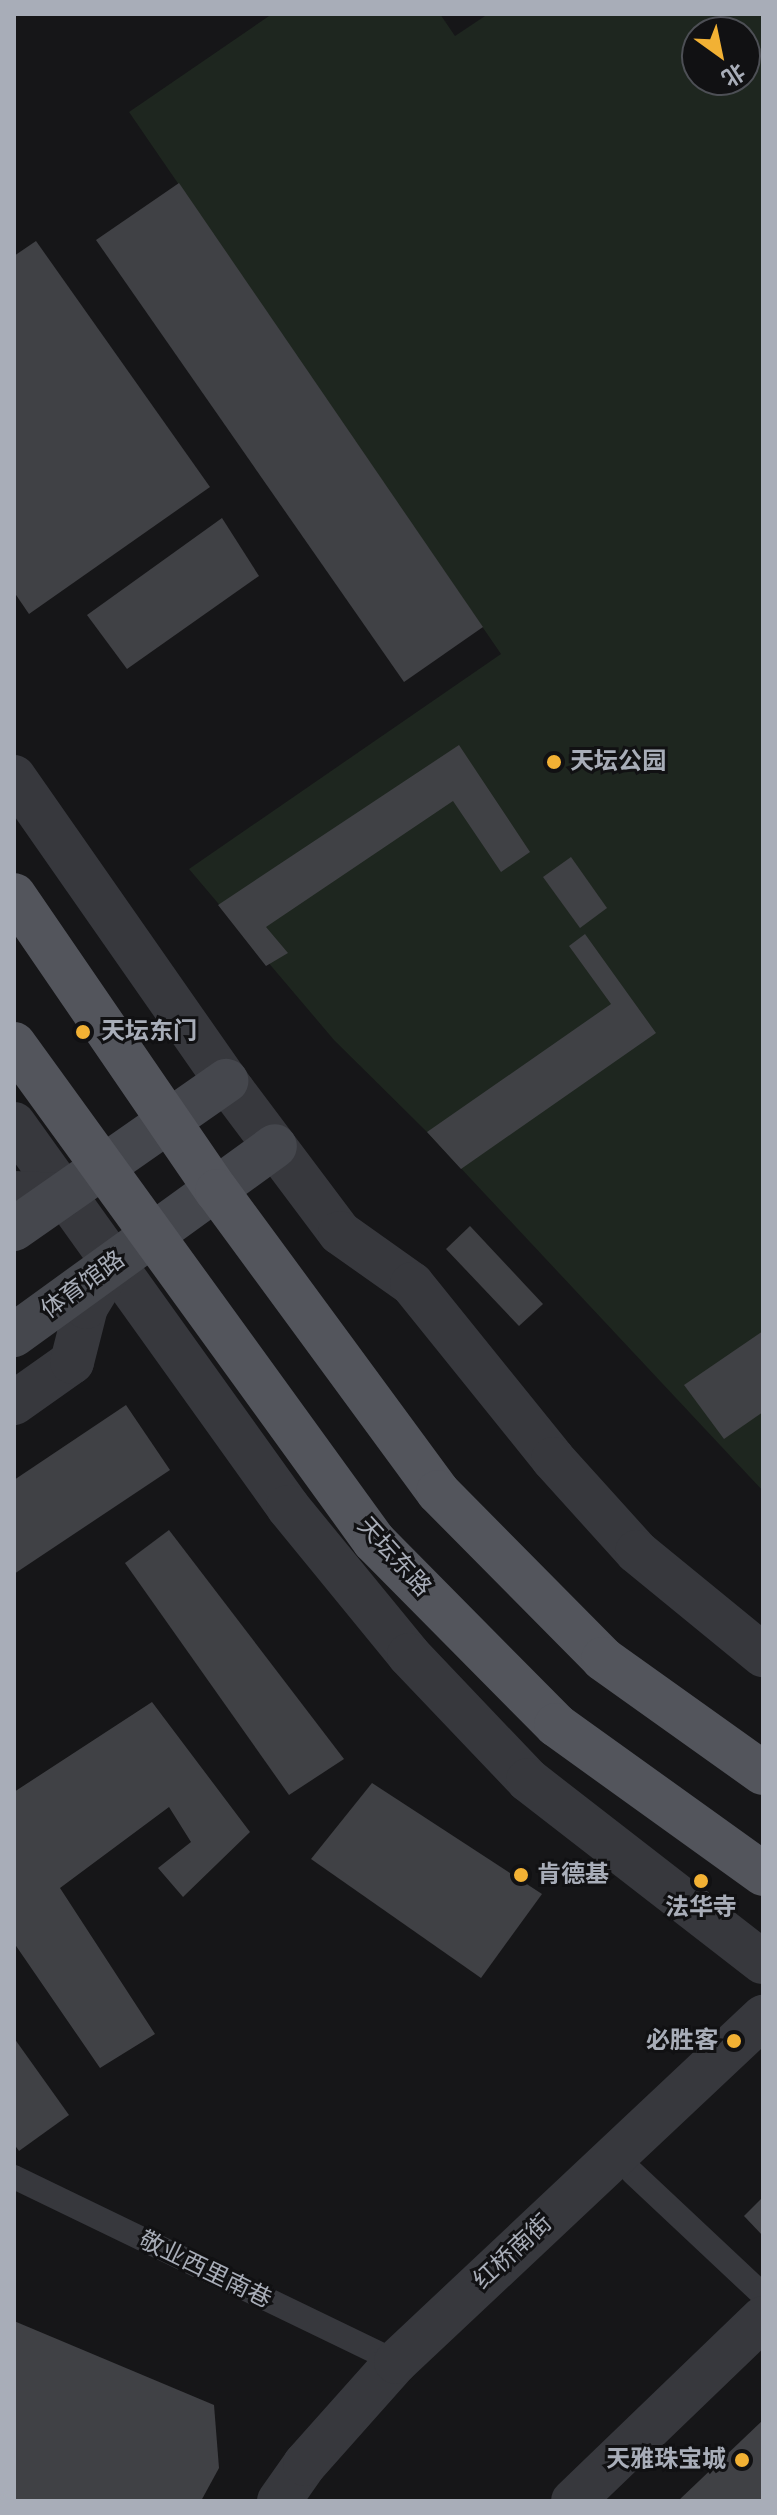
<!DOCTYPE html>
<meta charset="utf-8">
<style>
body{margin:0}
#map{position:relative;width:777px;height:2515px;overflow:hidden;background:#161618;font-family:"DejaVu Sans","Noto Sans SC",sans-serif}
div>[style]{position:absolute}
.green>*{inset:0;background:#1e261f}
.building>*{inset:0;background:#404145}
.service>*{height:24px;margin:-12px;padding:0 12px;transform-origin:12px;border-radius:12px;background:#37383d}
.minor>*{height:44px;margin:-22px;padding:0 22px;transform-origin:22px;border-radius:22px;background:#37383d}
.tertiary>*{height:44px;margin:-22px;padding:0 22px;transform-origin:22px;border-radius:22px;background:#37383d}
.secondary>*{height:44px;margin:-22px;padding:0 22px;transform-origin:22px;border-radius:22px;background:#45474d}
.primary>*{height:44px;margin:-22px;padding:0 22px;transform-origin:22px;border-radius:22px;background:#53555c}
.dots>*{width:22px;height:22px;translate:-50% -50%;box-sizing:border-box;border:4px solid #111113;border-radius:50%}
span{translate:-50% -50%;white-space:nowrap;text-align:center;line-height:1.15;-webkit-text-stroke:6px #111113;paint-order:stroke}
.poi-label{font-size:24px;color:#a8adb8;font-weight:700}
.left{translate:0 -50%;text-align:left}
.right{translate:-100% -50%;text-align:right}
.street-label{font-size:24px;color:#a8adb8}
.frame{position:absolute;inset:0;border:16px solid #a8adb8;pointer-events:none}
.north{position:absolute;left:681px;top:16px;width:80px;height:80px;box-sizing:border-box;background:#111113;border:2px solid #4d4f55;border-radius:50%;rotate:147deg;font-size:22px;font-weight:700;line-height:32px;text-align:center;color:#a8adb8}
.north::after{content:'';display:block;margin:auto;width:28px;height:36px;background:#f2b134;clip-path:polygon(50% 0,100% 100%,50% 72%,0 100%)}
</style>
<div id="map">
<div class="green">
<div style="clip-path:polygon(evenodd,272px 14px,440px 14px,455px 36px,488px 14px,763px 14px,763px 1491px,427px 1132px,334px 1040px,189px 869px,501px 654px,129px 112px,272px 14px,697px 32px,745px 32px,745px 80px,697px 80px,697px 32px)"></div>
</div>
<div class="building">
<div style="clip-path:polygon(179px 183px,483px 627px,404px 682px,96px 240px)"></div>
<div style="clip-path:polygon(36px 241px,210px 487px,29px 614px,14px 592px,14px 256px)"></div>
<div style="clip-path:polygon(222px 518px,259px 576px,127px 669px,87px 615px)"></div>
<div style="clip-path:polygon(459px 745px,530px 852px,501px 872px,453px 801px,266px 927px,288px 953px,266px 966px,218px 905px)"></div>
<div style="clip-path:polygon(571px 857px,607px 908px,580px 928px,543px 877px)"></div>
<div style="clip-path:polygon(585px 934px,656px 1033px,461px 1169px,427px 1132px,611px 1004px,569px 946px)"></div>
<div style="clip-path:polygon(470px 1226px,543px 1304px,519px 1326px,446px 1249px)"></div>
<div style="clip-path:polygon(763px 1331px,763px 1412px,724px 1439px,684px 1385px)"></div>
<div style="clip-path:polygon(126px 1405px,170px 1470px,14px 1574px,14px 1480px)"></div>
<div style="clip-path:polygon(169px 1530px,344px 1759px,289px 1795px,125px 1563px)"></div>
<div style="clip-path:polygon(152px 1702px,250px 1832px,183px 1897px,158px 1868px,191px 1842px,169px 1807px,60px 1888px,155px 2034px,100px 2068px,14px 1943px,14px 1792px)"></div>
<div style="clip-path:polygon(372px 1783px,542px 1894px,481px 1978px,311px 1859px)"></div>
<div style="clip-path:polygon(14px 2038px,69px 2115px,19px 2151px,14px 2144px)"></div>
<div style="clip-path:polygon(763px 2197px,763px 2236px,744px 2216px)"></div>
<div style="clip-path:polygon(14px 2321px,214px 2405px,219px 2468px,201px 2501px,14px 2501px)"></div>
<div style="clip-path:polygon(763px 2420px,763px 2501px,678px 2501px)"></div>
</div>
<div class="service">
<div style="left:633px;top:2173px;width:178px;rotate:43.2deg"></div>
<div style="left:14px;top:2177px;width:424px;rotate:25.8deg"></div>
</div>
<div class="minor">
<div style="left:279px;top:2501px;width:45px;rotate:-54.9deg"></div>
<div style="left:305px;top:2464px;width:137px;rotate:-48.3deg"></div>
<div style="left:396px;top:2362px;width:504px;rotate:-43.23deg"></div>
<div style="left:573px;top:2501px;width:264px;rotate:-43.9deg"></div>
</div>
<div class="tertiary">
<div style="left:14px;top:777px;width:384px;rotate:55.1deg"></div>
<div style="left:234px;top:1092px;width:176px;rotate:53.1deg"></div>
<div style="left:340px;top:1233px;width:88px;rotate:35.3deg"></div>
<div style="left:412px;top:1284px;width:225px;rotate:51.1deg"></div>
<div style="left:553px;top:1459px;width:125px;rotate:47.9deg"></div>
<div style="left:637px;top:1552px;width:163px;rotate:39.3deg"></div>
<div style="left:14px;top:1124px;width:471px;rotate:54.4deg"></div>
<div style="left:288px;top:1507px;width:191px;rotate:50.7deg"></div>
<div style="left:409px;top:1655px;width:173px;rotate:46.4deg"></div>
<div style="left:528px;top:1780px;width:297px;rotate:37.8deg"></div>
<div style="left:14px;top:1193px;width:49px;rotate:2.3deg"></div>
<div style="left:14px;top:1403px;width:71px;rotate:-35.3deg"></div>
<div style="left:72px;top:1362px;width:57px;rotate:-75.7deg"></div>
<div style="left:86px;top:1307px;width:50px;rotate:-58.8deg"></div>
</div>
<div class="secondary">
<div style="left:14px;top:1229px;width:259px;rotate:-34.9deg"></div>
<div style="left:14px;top:1335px;width:322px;rotate:-35.9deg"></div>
</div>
<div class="primary">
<div style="left:14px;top:895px;width:359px;rotate:55.6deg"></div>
<div style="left:217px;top:1191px;width:373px;rotate:53.7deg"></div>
<div style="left:438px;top:1492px;width:235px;rotate:45.3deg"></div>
<div style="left:603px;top:1659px;width:196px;rotate:35.5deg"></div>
<div style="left:14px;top:1044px;width:614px;rotate:54.08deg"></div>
<div style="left:374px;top:1541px;width:259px;rotate:45.3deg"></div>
<div style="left:556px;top:1725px;width:255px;rotate:35.7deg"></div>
</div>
<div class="dots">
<div style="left:554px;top:762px;background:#f2b134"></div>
<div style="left:83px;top:1032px;background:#f2b134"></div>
<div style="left:521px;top:1875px;background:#f2b134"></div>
<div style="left:701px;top:1881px;background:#f2b134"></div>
<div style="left:734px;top:2041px;background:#f2b134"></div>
<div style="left:742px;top:2460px;background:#f2b134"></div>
</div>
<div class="poi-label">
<span class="left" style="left:570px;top:762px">天坛公园</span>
<span class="left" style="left:101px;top:1032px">天坛东门</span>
<span class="left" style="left:537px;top:1875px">肯德基</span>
<span style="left:701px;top:1908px">法华寺</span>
<span class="right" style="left:718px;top:2041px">必胜客</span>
<span class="right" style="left:726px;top:2460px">天雅珠宝城</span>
</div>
<div class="street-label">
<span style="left:83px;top:1285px;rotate:-36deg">体育馆路</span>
<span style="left:394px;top:1557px;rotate:48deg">天坛东路</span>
<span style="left:513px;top:2252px;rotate:-43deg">红桥南街</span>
<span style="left:205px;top:2270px;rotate:26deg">敬业西里南巷</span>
</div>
<div class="frame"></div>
<div class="north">北</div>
</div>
